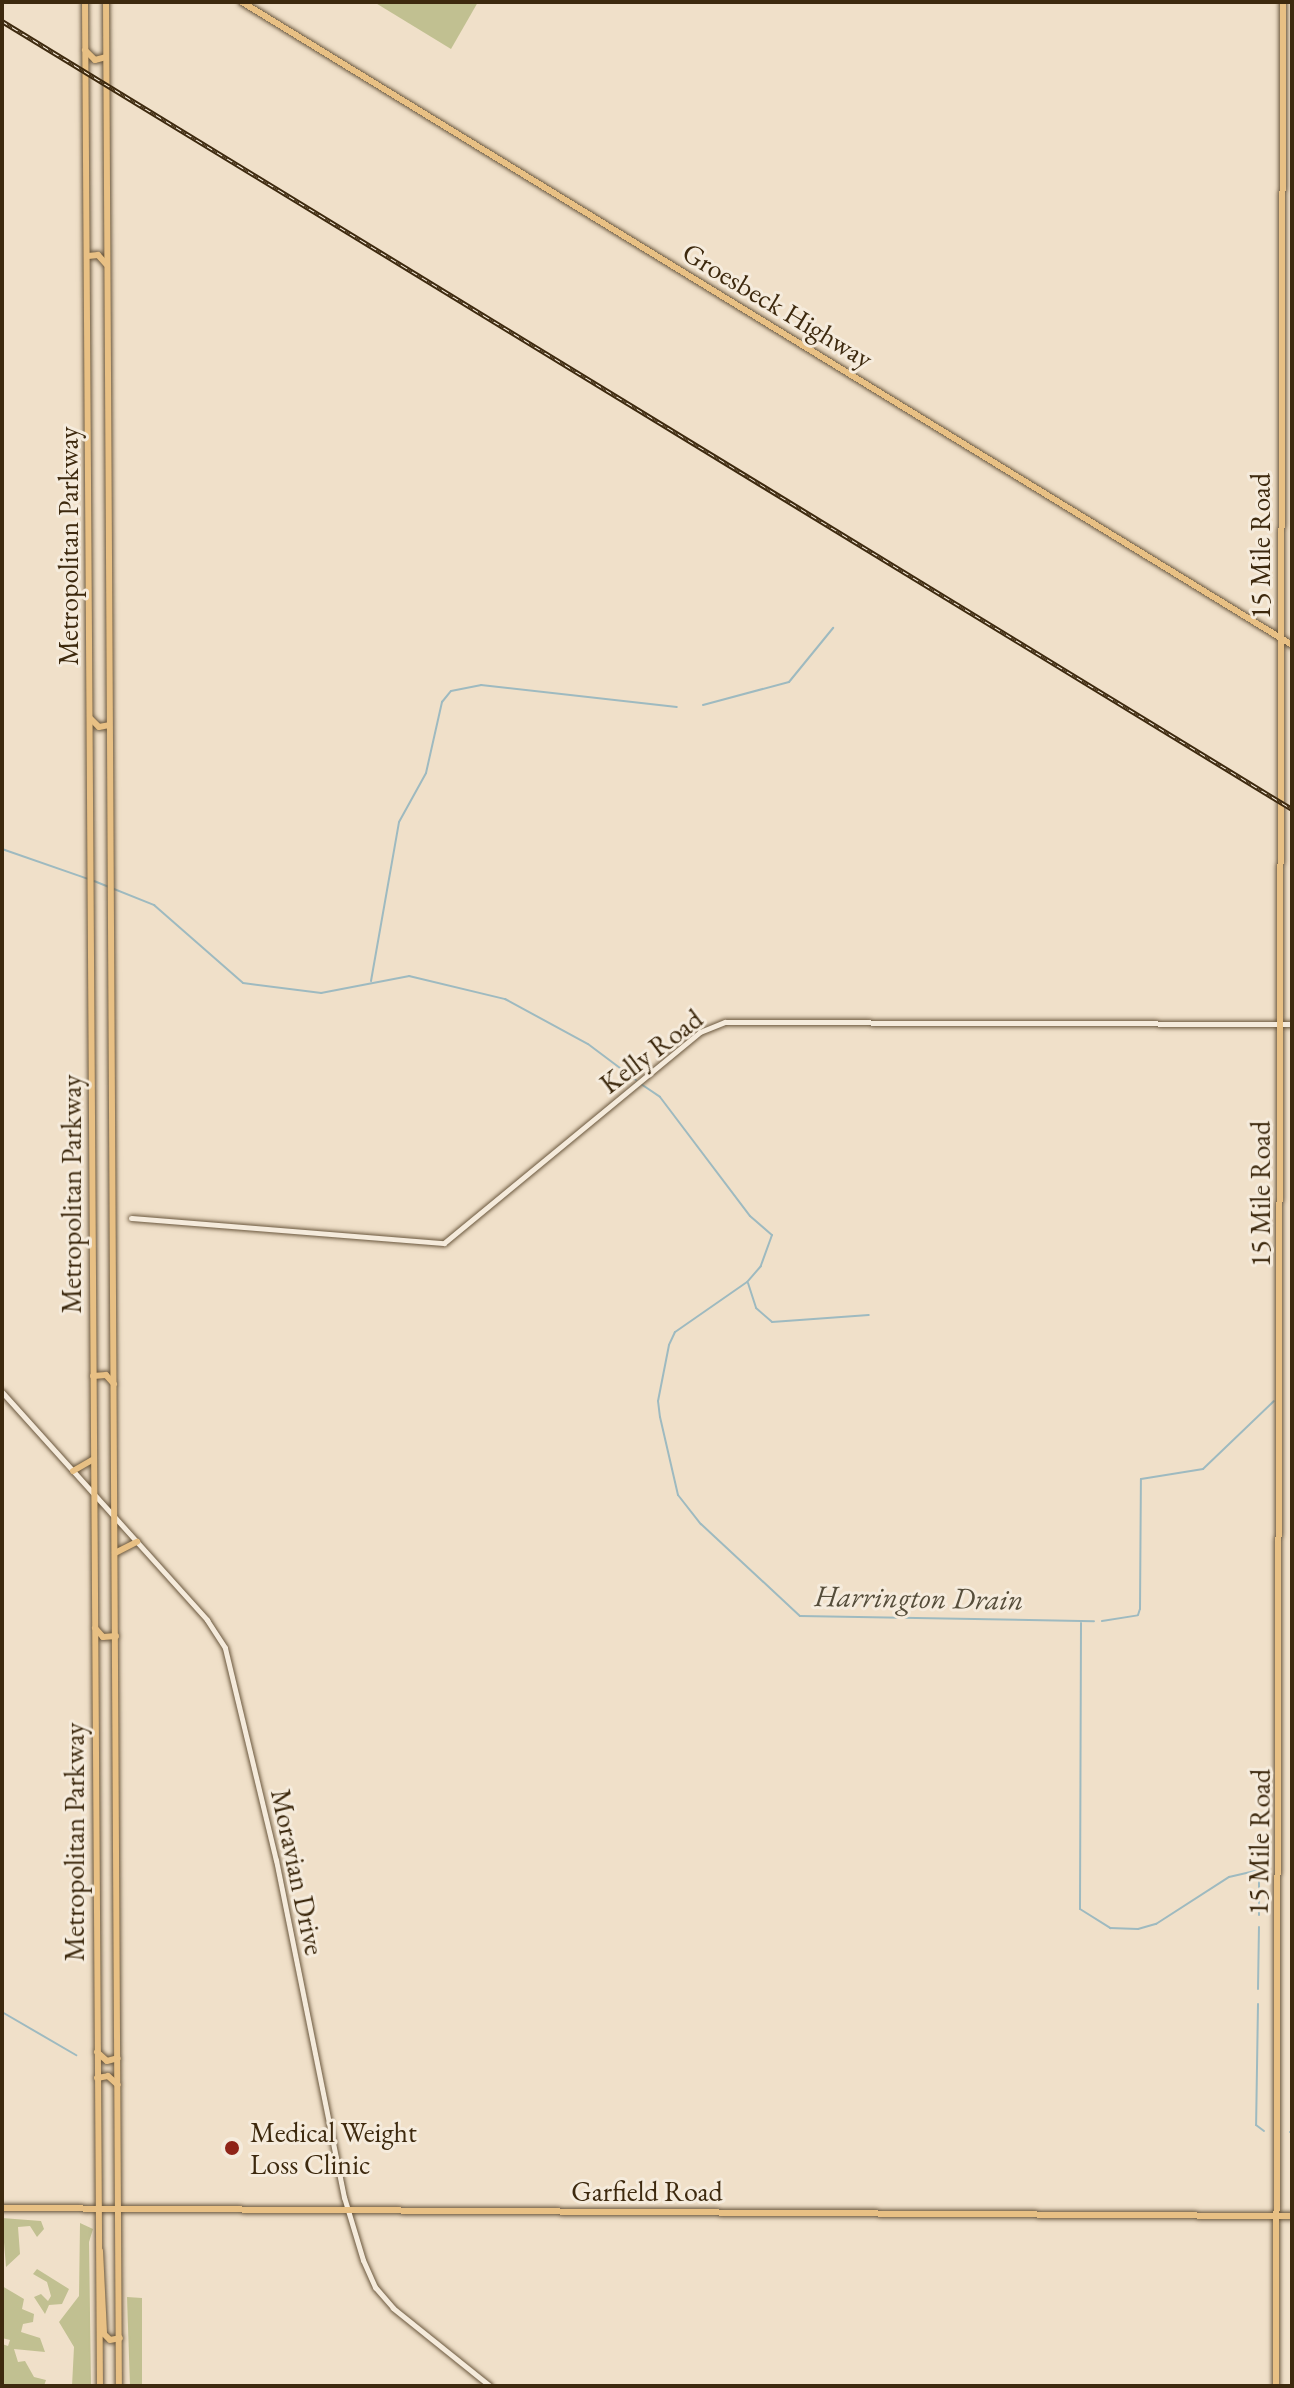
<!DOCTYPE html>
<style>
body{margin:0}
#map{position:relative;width:1294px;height:2388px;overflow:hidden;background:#f0e0c9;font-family:"EB Garamond",serif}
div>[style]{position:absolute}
.green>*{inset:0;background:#c1c091}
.stream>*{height:2px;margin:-1px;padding:0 1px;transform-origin:1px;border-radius:1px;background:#9ebac0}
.roads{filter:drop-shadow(0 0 2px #6a573d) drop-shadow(0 0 2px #6a573d)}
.minor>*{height:5px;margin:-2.5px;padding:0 2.5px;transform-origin:2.5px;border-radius:2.5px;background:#f5ebdc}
.major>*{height:6px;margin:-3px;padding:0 3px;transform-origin:3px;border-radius:3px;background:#e8c084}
.rail>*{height:5px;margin-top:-2.5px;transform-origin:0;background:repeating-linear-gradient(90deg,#f5ebdc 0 6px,#3d290e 0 12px);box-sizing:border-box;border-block:2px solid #3d290e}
.dots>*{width:22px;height:22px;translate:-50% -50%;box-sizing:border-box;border:4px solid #f5ebdc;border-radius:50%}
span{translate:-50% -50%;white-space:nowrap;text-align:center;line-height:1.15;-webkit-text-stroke:6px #f5ebdc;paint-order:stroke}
.street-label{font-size:28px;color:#3d290e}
.poi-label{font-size:28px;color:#3d290e}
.left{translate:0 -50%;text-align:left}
.water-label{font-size:30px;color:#554d3a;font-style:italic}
.frame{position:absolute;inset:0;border:4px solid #3d290e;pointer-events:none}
</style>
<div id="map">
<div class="green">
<div style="clip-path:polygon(374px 2px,478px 2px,451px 49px)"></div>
<div style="clip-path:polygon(2px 2218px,41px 2221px,44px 2229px,37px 2237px,30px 2226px,18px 2227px,20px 2254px,6px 2267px)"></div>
<div style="clip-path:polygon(80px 2223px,93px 2229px,89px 2242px,91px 2386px,72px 2386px,74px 2347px,59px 2322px,79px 2296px)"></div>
<div style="clip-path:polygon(37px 2269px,69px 2289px,62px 2304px,49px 2305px,45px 2314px,34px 2297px,41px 2294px,48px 2301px,51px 2296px,47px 2282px,33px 2274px)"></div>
<div style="clip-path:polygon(2px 2286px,24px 2299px,22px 2309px,34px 2314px,33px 2322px,23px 2324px,21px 2332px,40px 2338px,45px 2352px,14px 2349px,18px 2362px,25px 2361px,34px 2377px,46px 2380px,44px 2386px,2px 2386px,2px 2344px,8px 2346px,10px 2340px,2px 2338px)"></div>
<div style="clip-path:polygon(127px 2297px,142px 2298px,142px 2386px,130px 2386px)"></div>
</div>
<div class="stream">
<div style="left:703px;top:705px;width:89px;rotate:-15deg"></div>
<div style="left:789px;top:682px;width:70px;rotate:-50.8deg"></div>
<div style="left:2px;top:849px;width:91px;rotate:19.2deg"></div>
<div style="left:94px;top:881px;width:65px;rotate:21.8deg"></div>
<div style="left:154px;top:905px;width:118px;rotate:41.2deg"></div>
<div style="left:243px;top:983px;width:79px;rotate:7.3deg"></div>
<div style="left:321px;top:993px;width:90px;rotate:-10.9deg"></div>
<div style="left:409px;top:976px;width:99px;rotate:13.5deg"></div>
<div style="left:505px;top:999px;width:94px;rotate:28.5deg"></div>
<div style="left:588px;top:1044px;width:60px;rotate:36.9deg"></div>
<div style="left:371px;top:981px;width:161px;rotate:-80deg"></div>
<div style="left:399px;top:822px;width:56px;rotate:-61.1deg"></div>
<div style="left:426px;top:773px;width:73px;rotate:-77.3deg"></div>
<div style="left:442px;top:702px;width:14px;rotate:-51deg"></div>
<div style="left:451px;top:691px;width:31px;rotate:-11deg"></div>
<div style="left:481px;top:685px;width:197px;rotate:6.4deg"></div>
<div style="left:641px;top:1084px;width:23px;rotate:34deg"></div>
<div style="left:660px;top:1097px;width:149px;rotate:52.9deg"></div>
<div style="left:750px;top:1216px;width:29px;rotate:41deg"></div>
<div style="left:772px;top:1235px;width:33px;rotate:110deg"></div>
<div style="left:761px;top:1266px;width:21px;rotate:131deg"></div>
<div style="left:747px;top:1282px;width:88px;rotate:145.2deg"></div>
<div style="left:675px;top:1332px;width:14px;rotate:115deg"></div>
<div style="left:669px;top:1345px;width:57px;rotate:101.1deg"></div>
<div style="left:658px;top:1401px;width:16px;rotate:83deg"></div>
<div style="left:660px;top:1417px;width:80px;rotate:77deg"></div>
<div style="left:678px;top:1495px;width:37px;rotate:52deg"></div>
<div style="left:701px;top:1524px;width:135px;rotate:42.9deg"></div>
<div style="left:800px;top:1616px;width:294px;rotate:1deg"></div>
<div style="left:748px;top:1283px;width:26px;rotate:72deg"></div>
<div style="left:756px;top:1308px;width:21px;rotate:41deg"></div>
<div style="left:772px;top:1322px;width:97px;rotate:-4.1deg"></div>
<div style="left:1102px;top:1621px;width:36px;rotate:-9deg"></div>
<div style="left:1138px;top:1615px;width:6px;rotate:-72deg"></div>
<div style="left:1140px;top:1609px;width:130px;rotate:-89.6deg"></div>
<div style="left:1141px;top:1479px;width:63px;rotate:-9.2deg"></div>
<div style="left:1203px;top:1469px;width:98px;rotate:-43.8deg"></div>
<div style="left:1081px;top:1623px;width:286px;rotate:90.2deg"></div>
<div style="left:1080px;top:1909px;width:36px;rotate:32deg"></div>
<div style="left:1110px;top:1928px;width:28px;rotate:2deg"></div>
<div style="left:1138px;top:1929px;width:19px;rotate:-16deg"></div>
<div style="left:1156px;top:1924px;width:87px;rotate:-32.8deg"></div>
<div style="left:1229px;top:1877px;width:31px;rotate:-13deg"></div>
<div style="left:1259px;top:1870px;width:45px;rotate:90deg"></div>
<div style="left:1291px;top:1871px;width:1px"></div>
<div style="left:1258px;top:1989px;width:62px;rotate:-89.1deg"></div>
<div style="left:1258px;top:2004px;width:121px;rotate:90.9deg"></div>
<div style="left:1256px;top:2125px;width:10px;rotate:37deg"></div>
<div style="left:2px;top:2012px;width:86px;rotate:30.2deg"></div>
<div style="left:1290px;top:2132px;width:2px"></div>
</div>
<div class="roads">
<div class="minor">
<div style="left:131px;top:1218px;width:314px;rotate:4.6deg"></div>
<div style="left:444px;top:1243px;width:332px;rotate:-39.5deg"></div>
<div style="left:700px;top:1032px;width:27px;rotate:-22deg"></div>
<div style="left:725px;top:1022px;width:567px;rotate:0.2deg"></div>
<div style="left:2px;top:1392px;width:307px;rotate:48deg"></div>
<div style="left:207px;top:1620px;width:33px;rotate:57deg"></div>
<div style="left:225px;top:1648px;width:218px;rotate:76.5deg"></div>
<div style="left:276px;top:1860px;width:344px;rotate:78.6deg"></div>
<div style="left:344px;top:2197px;width:66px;rotate:73.2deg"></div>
<div style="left:363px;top:2260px;width:30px;rotate:66deg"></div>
<div style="left:375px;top:2287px;width:28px;rotate:49deg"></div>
<div style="left:393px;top:2308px;width:124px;rotate:38.8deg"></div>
</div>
<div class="major">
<div style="left:85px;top:2px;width:2384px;rotate:89.64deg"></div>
<div style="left:106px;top:2px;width:2384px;rotate:89.69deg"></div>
<div style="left:242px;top:2px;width:1231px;rotate:31.48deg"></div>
<div style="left:85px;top:50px;width:14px;rotate:45deg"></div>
<div style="left:95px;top:60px;width:11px;rotate:-15deg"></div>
<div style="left:88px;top:256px;width:10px;rotate:-6deg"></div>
<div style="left:98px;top:255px;width:12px;rotate:48deg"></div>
<div style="left:91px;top:719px;width:11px;rotate:45deg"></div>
<div style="left:99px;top:727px;width:10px;rotate:-11deg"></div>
<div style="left:93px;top:1376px;width:13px;rotate:-4deg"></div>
<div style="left:106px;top:1375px;width:12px;rotate:48deg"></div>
<div style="left:73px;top:1471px;width:24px;rotate:-30deg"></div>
<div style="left:115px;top:1553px;width:25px;rotate:-27deg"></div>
<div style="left:95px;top:1628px;width:12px;rotate:48deg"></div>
<div style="left:103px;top:1637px;width:13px;rotate:-4deg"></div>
<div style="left:97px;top:2052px;width:13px;rotate:42deg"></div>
<div style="left:107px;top:2061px;width:11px;rotate:-15deg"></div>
<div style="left:97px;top:2078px;width:11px;rotate:-10deg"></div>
<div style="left:108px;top:2076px;width:13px;rotate:42deg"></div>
<div style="left:2px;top:2208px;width:1290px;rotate:0.36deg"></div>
<div style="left:100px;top:2251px;width:83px;rotate:87.2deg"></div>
<div style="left:104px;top:2334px;width:8px;rotate:45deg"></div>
<div style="left:110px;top:2340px;width:10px;rotate:-11deg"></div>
<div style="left:1276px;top:2386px;width:2384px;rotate:-89.83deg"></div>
</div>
</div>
<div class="rail">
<div style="left:2px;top:21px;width:1512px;rotate:31.42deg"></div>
</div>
<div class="dots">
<div style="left:232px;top:2148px;background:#8f2418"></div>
</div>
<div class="street-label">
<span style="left:778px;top:305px;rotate:31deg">Groesbeck Highway</span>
<span style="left:68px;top:546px;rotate:-90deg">Metropolitan Parkway</span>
<span style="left:1260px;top:546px;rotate:-90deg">15 Mile Road</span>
<span style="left:651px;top:1051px;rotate:-37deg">Kelly Road</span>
<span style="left:71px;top:1194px;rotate:-90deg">Metropolitan Parkway</span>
<span style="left:1260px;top:1194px;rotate:-90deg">15 Mile Road</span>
<span style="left:74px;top:1842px;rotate:-90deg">Metropolitan Parkway</span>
<span style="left:1259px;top:1842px;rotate:-89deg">15 Mile Road</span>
<span style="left:298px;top:1872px;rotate:78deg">Moravian Drive</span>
<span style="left:647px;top:2191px">Garfield Road</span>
</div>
<div class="poi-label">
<span class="left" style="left:250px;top:2148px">Medical Weight<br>Loss Clinic</span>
</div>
<div class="water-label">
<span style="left:919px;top:1598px;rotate:1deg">Harrington Drain</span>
</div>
<div class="frame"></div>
</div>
